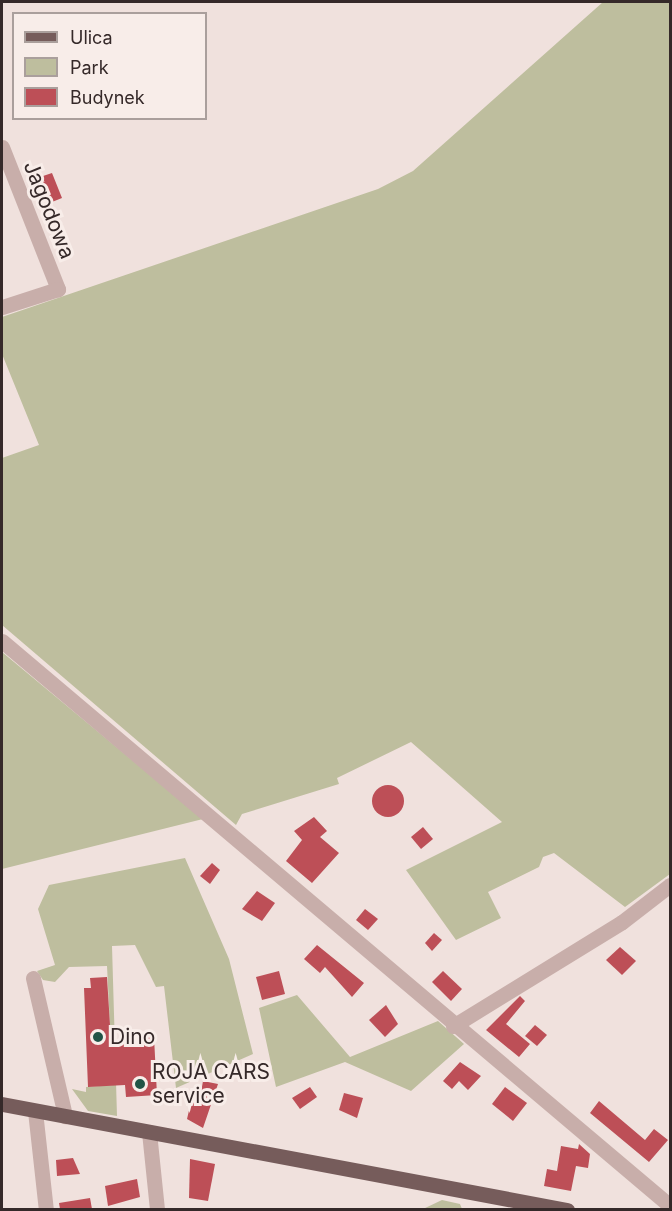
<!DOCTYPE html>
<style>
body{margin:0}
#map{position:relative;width:672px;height:1211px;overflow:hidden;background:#f0e1dd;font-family:Inter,sans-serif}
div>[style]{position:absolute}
.green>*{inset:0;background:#bebe9e}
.building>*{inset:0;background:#bd4f57}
.round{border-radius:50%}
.minor>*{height:15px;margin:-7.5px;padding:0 7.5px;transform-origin:7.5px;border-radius:7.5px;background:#c8aeaa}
.major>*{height:15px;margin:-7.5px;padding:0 7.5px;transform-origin:7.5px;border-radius:7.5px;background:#765c5b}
.dots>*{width:16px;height:16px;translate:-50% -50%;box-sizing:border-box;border:3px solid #f8ede9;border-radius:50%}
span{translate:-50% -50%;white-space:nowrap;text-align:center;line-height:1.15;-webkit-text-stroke:6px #f8ede9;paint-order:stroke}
.street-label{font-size:21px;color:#352929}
.poi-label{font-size:21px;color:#352929}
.left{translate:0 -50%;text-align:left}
.frame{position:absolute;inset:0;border:3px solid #352929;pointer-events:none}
.legend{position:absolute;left:12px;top:12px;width:195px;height:108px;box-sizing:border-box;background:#f8ede9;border:2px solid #aa9f9c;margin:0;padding:8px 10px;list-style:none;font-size:18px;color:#352929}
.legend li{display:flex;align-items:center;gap:12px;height:30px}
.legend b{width:30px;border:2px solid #aa9f9c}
</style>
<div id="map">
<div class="green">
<div style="clip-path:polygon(603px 2px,670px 2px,670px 874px,625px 907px,554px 853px,543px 857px,539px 867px,488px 892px,501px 918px,456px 940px,406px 870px,502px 822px,411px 742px,337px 778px,339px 784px,242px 814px,236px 825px,2px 625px,2px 458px,39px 445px,2px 354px,2px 317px,378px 189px,413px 171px)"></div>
<div style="clip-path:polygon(2px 652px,203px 819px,2px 869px)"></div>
<div style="clip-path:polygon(185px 858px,229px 959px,253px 1054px,176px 1088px,164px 986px,156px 987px,135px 945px,112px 946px,117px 1116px,88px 1111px,72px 1089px,86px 1092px,86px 1087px,113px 1085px,107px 966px,69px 967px,55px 982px,43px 980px,37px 971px,55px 965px,38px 909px,49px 885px)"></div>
<div style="clip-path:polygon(297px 995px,350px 1057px,438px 1021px,464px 1044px,411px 1091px,345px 1062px,276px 1087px,259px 1008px)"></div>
<div style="clip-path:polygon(442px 1200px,460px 1204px,462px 1209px,423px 1209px)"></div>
</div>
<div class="building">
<div style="clip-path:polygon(52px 173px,62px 198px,47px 204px,37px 178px)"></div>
<div class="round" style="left:372px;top:785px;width:32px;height:32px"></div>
<div style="clip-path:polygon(314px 817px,327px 831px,320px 837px,339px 853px,312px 883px,286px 861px,302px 840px,294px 831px)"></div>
<div style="clip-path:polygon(423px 827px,433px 839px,421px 849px,411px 837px)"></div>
<div style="clip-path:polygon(212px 863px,220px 870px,210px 884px,200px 876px)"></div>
<div style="clip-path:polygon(257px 891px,275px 903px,262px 921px,242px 909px)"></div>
<div style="clip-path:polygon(365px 909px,378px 919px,368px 930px,356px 920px)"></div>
<div style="clip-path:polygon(434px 933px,442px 940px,432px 951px,425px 943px)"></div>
<div style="clip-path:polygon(317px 945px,364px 983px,352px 997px,325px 967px,320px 973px,304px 959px)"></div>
<div style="clip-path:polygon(620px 947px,636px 961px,622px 975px,606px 960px)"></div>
<div style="clip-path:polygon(279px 971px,285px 994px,262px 1000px,256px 977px)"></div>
<div style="clip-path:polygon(443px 971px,462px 989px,451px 1001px,432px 982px)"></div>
<div style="clip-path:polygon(107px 977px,111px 1041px,154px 1037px,157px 1095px,126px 1097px,125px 1085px,88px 1087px,84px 988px,91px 988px,90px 978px)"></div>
<div style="clip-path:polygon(520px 996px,525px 1001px,506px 1024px,530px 1044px,519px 1057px,486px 1030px)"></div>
<div style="clip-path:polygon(386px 1005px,398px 1024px,385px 1037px,369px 1020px)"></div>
<div style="clip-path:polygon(535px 1025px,547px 1035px,537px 1046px,525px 1036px)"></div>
<div style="clip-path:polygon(460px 1062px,481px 1076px,468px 1090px,459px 1081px,452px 1089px,443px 1081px)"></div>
<div style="clip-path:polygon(203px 1081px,218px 1084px,203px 1128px,187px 1119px,191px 1102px,199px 1104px)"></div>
<div style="clip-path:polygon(310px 1087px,317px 1097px,300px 1109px,292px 1098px)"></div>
<div style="clip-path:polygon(505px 1087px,527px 1103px,513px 1121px,492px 1104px)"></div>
<div style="clip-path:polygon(344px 1093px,363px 1098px,357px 1118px,339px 1110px)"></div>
<div style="clip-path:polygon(599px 1101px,645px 1140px,654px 1129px,668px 1140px,649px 1162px,590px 1113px)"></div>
<div style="clip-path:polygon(579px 1144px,590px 1154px,588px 1168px,576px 1166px,571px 1191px,544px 1186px,547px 1169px,557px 1171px,561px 1146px,578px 1149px)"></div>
<div style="clip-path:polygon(73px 1158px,80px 1174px,57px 1176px,56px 1160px)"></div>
<div style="clip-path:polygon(190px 1159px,215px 1164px,208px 1201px,189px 1198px)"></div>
<div style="clip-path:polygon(137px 1179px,140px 1197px,108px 1206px,105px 1186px)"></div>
<div style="clip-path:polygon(90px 1198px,92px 1209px,60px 1209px,59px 1203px)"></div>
</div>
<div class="minor">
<div style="left:2px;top:147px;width:153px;rotate:68.5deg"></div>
<div style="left:58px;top:289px;width:59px;rotate:162.2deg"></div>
<div style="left:2px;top:641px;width:875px;rotate:40.22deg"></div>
<div style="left:33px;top:978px;width:142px;rotate:76.9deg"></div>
<div style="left:453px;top:1026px;width:198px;rotate:-31.6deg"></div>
<div style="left:622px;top:922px;width:61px;rotate:-37.6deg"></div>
<div style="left:35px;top:1111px;width:100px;rotate:83.7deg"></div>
<div style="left:149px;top:1132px;width:78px;rotate:84.1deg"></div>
</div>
<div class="major">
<div style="left:2px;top:1104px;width:575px;rotate:10.63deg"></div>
</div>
<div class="dots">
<div style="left:98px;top:1037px;background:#225447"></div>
<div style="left:140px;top:1084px;background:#225447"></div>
</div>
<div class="street-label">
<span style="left:49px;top:210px;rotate:68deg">Jagodowa</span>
</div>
<div class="poi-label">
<span class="left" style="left:110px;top:1037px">Dino</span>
<span class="left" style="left:152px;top:1084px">ROJA CARS<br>service</span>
</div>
<div class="frame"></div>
<ul class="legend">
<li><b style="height:8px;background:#765c5b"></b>Ulica</li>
<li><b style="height:16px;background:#bebe9e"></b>Park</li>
<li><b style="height:16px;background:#bd4f57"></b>Budynek</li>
</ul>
</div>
